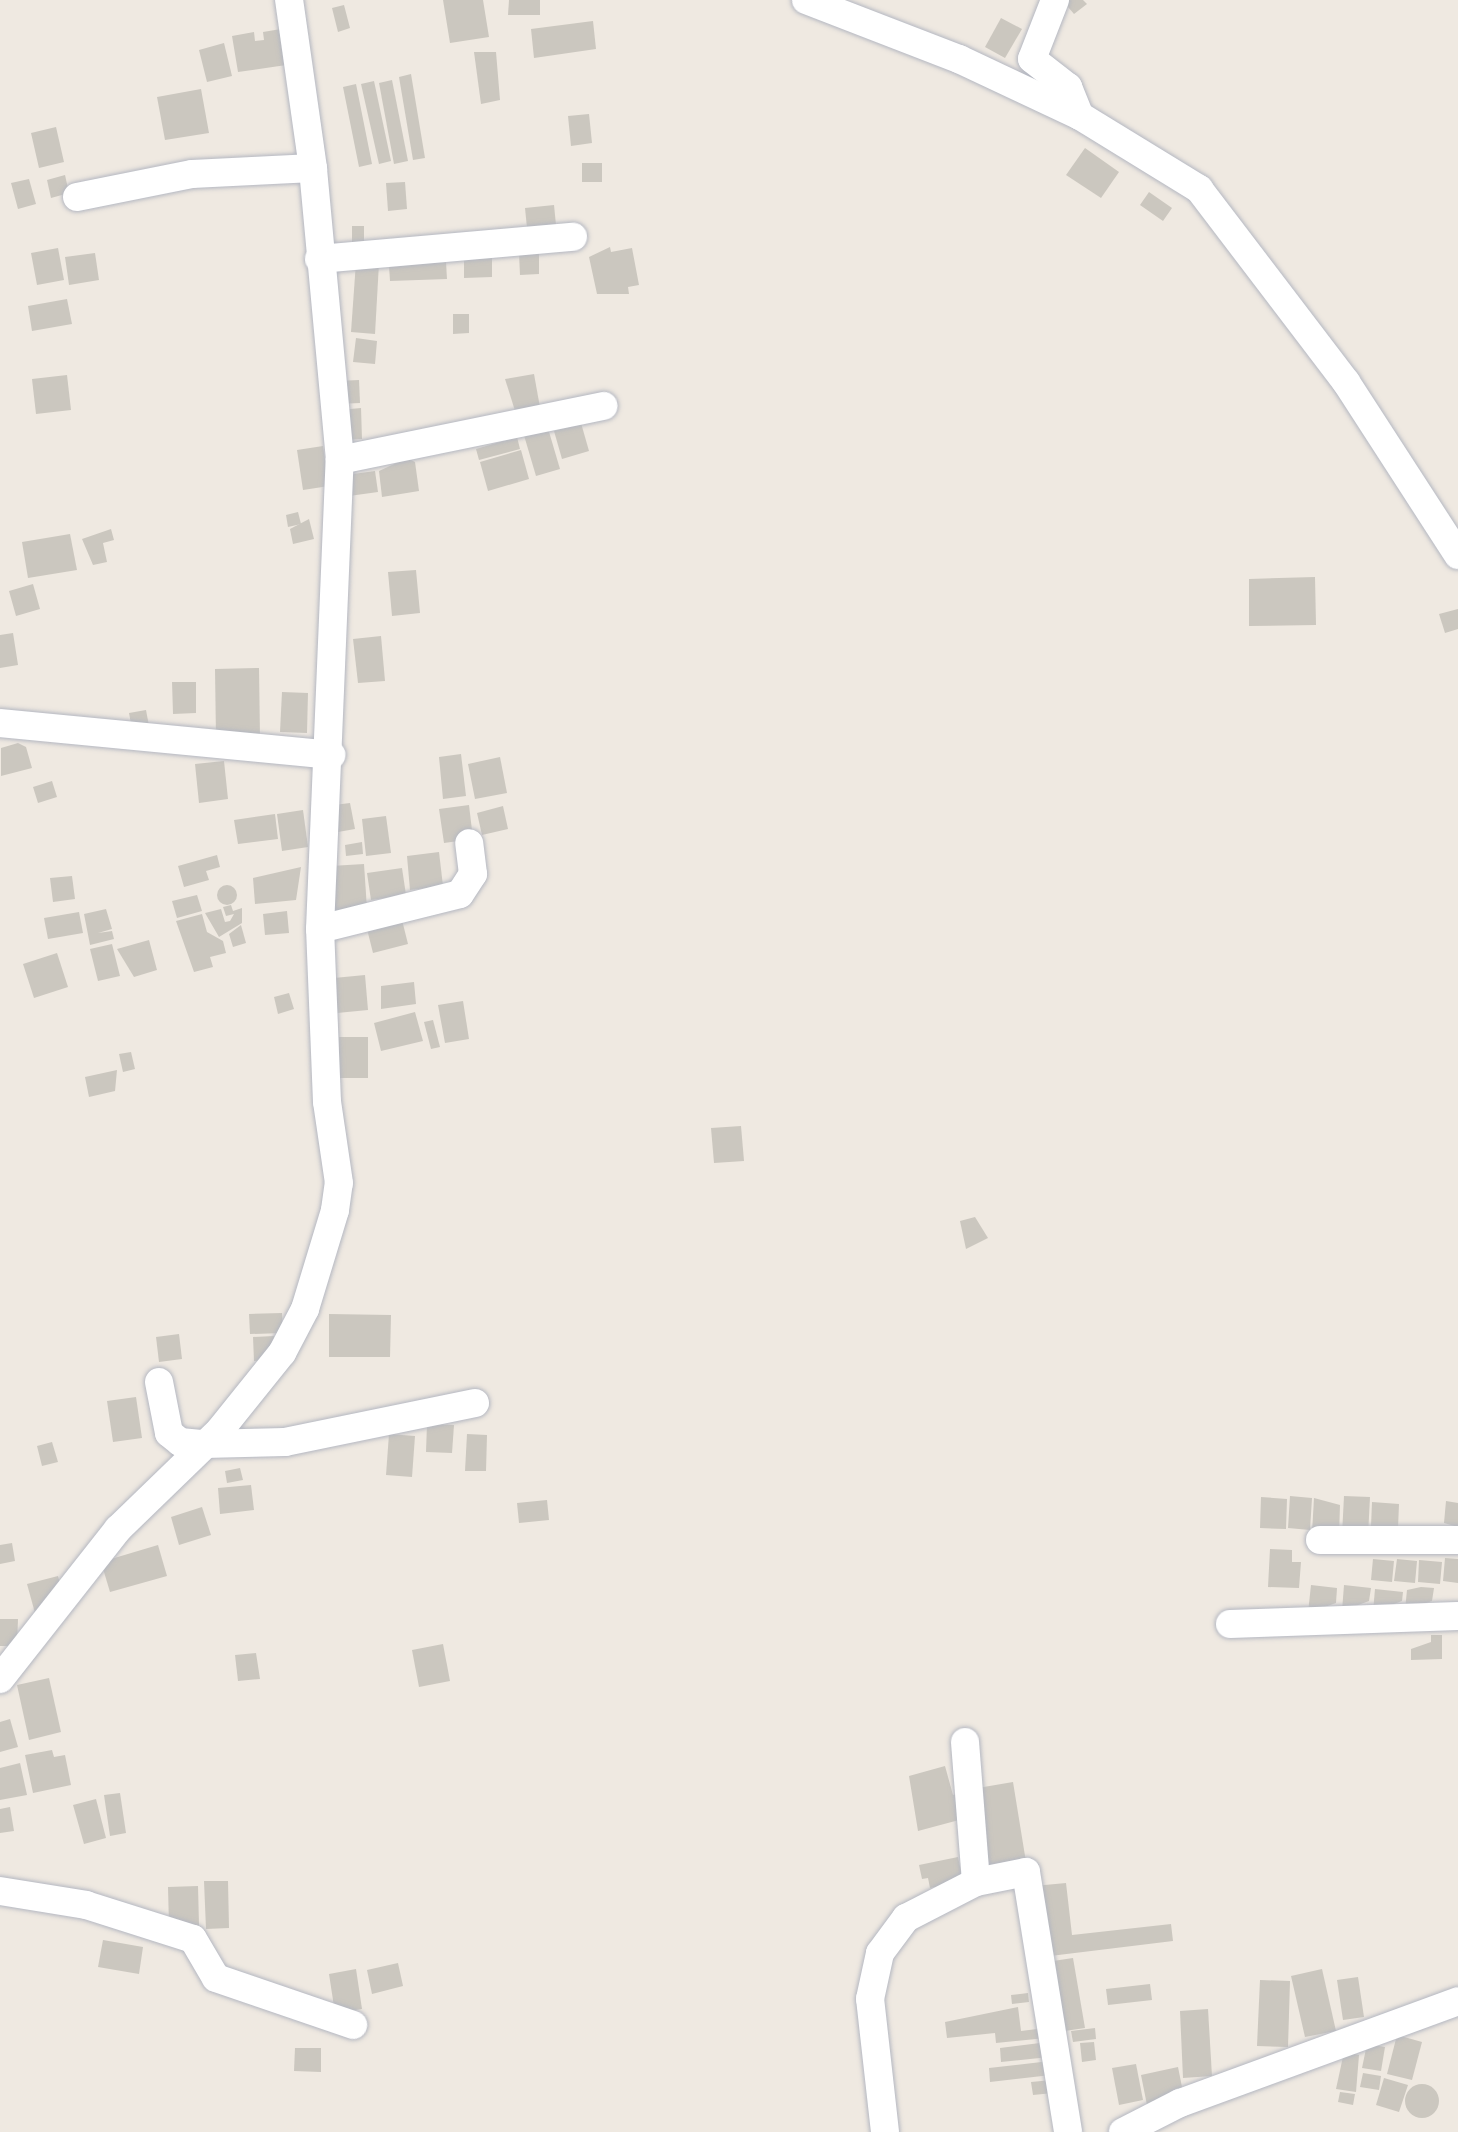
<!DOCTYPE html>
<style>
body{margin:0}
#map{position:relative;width:1458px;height:2132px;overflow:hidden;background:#efe9e1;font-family:Inter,sans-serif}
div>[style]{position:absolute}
.building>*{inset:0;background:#cbc7bf}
.round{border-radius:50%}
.roads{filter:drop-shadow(0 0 2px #b4b7c1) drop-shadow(0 0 2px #b4b7c1)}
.minor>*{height:28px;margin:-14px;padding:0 14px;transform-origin:14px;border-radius:14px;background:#fff}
span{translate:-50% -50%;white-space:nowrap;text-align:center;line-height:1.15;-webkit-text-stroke:9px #fff;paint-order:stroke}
</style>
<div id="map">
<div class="building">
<div style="clip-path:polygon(443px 0,483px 0,489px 37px,450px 43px)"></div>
<div style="clip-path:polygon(509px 0,540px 0,540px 15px,508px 15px)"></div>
<div style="clip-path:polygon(1062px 0,1083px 0,1087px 4px,1074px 14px)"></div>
<div style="clip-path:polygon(344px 5px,350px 28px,338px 32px,332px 8px)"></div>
<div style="clip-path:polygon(1001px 18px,1022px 29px,1005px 58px,985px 47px)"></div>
<div style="clip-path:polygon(593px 21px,596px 49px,534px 58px,531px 29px)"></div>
<div style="clip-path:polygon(287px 28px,293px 64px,238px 72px,232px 36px,254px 32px,255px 41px,264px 40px,263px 32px)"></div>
<div style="clip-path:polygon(224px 43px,232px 76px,207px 82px,199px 50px)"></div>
<div style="clip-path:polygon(474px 52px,496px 52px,500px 100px,481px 104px)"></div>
<div style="clip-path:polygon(411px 74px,425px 158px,413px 160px,399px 77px)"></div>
<div style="clip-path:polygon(392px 80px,408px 161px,394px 164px,379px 83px)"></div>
<div style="clip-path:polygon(374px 81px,391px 161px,379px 164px,361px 84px)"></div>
<div style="clip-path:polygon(356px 84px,372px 164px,359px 167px,343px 87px)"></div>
<div style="clip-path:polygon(201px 89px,209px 133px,165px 140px,157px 97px)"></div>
<div style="clip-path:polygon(589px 114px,592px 143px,571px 146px,568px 116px)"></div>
<div style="clip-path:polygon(56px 127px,64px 162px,39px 168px,31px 133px)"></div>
<div style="clip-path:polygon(1085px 148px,1119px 172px,1101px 198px,1066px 175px)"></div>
<div style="clip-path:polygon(582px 163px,602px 163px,602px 182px,582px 182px)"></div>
<div style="clip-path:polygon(65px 175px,69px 193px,51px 198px,47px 180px)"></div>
<div style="clip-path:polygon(29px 179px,36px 204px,18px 209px,11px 183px)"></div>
<div style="clip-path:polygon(405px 182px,407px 209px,388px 211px,386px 183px)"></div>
<div style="clip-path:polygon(1149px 192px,1172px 208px,1163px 221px,1140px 205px)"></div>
<div style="clip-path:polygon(554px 205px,556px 225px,527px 228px,525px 208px)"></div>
<div style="clip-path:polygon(352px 226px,364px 226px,364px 246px,352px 245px)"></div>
<div style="clip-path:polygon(610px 247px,611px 252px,632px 248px,639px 285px,628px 287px,629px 294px,597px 294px,589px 257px)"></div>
<div style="clip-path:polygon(58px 248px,64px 280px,37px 285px,31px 253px)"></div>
<div style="clip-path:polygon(95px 253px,99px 280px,69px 285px,65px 257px)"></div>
<div style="clip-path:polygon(519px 253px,539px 253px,539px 274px,520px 275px)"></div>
<div style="clip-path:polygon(492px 258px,492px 277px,464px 278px,464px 259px)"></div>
<div style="clip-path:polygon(356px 262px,379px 263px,375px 334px,351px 332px)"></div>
<div style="clip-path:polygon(446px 262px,447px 279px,390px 281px,389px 266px)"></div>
<div style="clip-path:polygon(67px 299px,72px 324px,32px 331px,28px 306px)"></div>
<div style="clip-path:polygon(453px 314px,469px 314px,469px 333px,453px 334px)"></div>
<div style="clip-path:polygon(356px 338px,377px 341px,375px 364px,353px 362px)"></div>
<div style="clip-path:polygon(534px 374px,541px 413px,517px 417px,505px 379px)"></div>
<div style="clip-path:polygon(67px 375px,71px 410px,36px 414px,32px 379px)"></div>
<div style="clip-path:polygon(359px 380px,360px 403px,338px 404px,337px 381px)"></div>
<div style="clip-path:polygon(361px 408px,362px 439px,341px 440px,340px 410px)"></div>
<div style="clip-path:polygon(581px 423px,589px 451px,562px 459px,554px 431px)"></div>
<div style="clip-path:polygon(547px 425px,560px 469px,536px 476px,523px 432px)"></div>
<div style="clip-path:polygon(517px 437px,520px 449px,479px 460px,476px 449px)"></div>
<div style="clip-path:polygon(323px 446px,329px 486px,303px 490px,297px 450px)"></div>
<div style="clip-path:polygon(521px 450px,529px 479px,488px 491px,480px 462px)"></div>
<div style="clip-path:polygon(407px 458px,415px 462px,419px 491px,382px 497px,379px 471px)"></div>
<div style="clip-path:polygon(375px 471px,378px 492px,349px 496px,346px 475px)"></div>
<div style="clip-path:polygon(298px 512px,301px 524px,288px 527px,286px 515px)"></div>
<div style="clip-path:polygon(309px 519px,314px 539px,293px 544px,290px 529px)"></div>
<div style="clip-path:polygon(111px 529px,114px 540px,103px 543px,107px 562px,93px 565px,82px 539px)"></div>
<div style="clip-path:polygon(70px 534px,77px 570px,28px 578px,22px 542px)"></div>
<div style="clip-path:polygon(416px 570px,420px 613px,392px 616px,388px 572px)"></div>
<div style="clip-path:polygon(1315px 577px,1316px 625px,1249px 626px,1249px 579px)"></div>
<div style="clip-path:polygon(33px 584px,40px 609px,16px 616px,9px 591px)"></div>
<div style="clip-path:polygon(1458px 609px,1458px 629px,1445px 633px,1439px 614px)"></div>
<div style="clip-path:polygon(13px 633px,18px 665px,0 668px,0 635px)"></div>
<div style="clip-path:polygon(381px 636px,385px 681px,358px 683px,353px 639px)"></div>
<div style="clip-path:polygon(259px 668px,260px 738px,216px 738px,215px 669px)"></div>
<div style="clip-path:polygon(172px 682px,196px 682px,196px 713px,173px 714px)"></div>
<div style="clip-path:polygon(282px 692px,308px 693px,307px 733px,280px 732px)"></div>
<div style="clip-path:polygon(146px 710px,150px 731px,133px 735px,129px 713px)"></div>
<div style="clip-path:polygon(18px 743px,26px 747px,32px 768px,1px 776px,1px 748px)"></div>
<div style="clip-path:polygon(461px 754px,466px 796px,443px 799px,439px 757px)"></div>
<div style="clip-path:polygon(500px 757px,507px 793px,475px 799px,468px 764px)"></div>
<div style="clip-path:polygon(224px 761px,228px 799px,199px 803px,195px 764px)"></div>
<div style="clip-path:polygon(52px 781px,57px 797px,38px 803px,33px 787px)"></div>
<div style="clip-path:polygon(350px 803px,355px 829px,338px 832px,334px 805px)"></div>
<div style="clip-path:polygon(469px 805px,473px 839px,444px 843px,439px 809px)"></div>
<div style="clip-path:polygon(503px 806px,508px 829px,482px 835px,477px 813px)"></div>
<div style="clip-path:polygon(303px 810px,308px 847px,282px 851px,277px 814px)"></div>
<div style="clip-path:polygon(275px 814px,278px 839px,238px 844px,234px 820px)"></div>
<div style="clip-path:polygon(386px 816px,391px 853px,366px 856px,362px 819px)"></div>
<div style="clip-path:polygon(362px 842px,363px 854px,346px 856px,345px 845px)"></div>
<div style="clip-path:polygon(439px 852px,443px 886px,410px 890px,407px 856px)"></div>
<div style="clip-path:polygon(217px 855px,220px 867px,206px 871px,209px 880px,184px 887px,178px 866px)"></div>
<div style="clip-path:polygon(364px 864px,367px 909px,335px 912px,331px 866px)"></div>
<div style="clip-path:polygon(301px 867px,296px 900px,255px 904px,253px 878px)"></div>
<div style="clip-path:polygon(402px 868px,406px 895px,371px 900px,367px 873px)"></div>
<div style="clip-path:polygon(72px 876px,75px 899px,53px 902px,50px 878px)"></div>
<div class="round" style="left:217px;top:885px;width:20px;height:20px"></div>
<div style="clip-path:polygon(197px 895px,202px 911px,177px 918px,172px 901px)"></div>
<div style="clip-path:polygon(231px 905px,233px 911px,242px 908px,242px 923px,219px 937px,205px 913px,221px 909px,225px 922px,230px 921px,234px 914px,226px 916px,223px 907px)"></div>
<div style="clip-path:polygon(106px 909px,112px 929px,98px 933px,112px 931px,114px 939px,90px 945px,84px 914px)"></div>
<div style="clip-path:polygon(287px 911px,289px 933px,265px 935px,263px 914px)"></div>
<div style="clip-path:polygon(79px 912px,83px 933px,48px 939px,44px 918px)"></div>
<div style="clip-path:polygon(202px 914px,207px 932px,223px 941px,226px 953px,210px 957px,213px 967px,194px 972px,176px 921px)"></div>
<div style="clip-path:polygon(402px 920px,408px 944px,373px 953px,367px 929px)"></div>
<div style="clip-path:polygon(241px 925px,246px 943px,233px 947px,229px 934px)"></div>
<div style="clip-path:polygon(149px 940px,157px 970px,134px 977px,117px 949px)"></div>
<div style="clip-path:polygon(112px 944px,120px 976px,98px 981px,90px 949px)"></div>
<div style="clip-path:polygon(57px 953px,68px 987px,34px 998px,23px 964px)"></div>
<div style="clip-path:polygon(365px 975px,368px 1010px,337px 1013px,334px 978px)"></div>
<div style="clip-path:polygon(414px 982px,416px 1004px,381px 1009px,381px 986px)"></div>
<div style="clip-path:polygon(289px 993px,294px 1009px,278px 1014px,274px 997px)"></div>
<div style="clip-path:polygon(463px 1001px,469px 1039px,445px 1043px,438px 1005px)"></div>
<div style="clip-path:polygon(415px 1012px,423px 1041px,381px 1051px,374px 1023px)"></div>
<div style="clip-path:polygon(433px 1020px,440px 1047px,431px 1049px,424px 1022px)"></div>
<div style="clip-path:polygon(339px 1037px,368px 1037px,368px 1078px,339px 1078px)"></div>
<div style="clip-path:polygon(131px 1052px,135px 1069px,123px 1072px,119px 1054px)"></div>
<div style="clip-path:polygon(117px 1070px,115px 1091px,89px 1097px,85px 1077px)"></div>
<div style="clip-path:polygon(741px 1126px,744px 1161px,714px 1163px,711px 1128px)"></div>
<div style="clip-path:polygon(975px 1217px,988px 1238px,966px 1249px,960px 1221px)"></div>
<div style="clip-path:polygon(282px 1313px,283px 1333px,250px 1334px,249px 1314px)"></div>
<div style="clip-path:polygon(329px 1314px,391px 1315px,390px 1357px,329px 1357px)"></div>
<div style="clip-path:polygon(179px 1334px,182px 1359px,159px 1362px,156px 1337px)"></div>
<div style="clip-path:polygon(274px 1336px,275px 1360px,254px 1361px,253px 1337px)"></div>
<div style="clip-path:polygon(136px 1397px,142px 1438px,113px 1442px,107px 1401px)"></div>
<div style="clip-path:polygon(427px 1424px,454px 1425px,452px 1453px,426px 1452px)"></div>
<div style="clip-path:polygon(389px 1434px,415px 1436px,412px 1477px,386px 1475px)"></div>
<div style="clip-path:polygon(467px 1434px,487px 1435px,486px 1471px,465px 1471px)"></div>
<div style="clip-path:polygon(52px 1442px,58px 1462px,42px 1466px,37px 1446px)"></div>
<div style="clip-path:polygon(240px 1468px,243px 1480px,227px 1483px,225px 1471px)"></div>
<div style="clip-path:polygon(251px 1485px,254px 1510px,220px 1514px,218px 1488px)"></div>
<div style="clip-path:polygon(1290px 1496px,1312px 1498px,1310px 1530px,1288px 1528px)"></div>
<div style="clip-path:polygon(1344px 1496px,1370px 1497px,1368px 1536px,1342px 1535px)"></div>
<div style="clip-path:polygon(1261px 1497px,1287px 1499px,1286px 1529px,1260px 1528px)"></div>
<div style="clip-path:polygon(1314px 1498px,1340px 1505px,1339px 1535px,1312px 1533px)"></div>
<div style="clip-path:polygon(547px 1500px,549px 1520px,519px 1523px,517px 1503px)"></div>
<div style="clip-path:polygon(1446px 1501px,1458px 1503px,1458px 1527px,1444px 1523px)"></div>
<div style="clip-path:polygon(1372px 1502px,1399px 1504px,1398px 1528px,1371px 1527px)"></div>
<div style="clip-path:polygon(202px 1507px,211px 1535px,179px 1545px,171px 1517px)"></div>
<div style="clip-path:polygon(12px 1543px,15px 1561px,0 1564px,0 1545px)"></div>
<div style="clip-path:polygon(158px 1545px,167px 1576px,110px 1592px,101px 1562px)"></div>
<div style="clip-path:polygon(1270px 1549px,1292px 1550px,1292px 1562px,1301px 1562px,1299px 1588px,1268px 1587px)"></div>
<div style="clip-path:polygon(1445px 1558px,1458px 1559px,1458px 1583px,1443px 1581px)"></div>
<div style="clip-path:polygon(1373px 1559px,1394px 1561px,1392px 1582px,1371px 1580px)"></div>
<div style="clip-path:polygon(1397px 1559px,1417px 1561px,1415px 1583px,1394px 1581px)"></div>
<div style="clip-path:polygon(1419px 1560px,1442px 1562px,1440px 1584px,1418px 1582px)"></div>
<div style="clip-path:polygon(58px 1576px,63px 1595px,35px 1613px,27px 1584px)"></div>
<div style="clip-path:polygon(1311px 1585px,1337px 1588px,1336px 1603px,1308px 1613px)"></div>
<div style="clip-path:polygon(1344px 1585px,1371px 1588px,1369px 1601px,1342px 1611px)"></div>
<div style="clip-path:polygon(1421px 1587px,1434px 1588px,1432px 1601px,1405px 1610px,1407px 1590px)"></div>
<div style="clip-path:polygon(1375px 1589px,1403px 1592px,1402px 1601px,1373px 1612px)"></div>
<div style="clip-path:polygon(0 1619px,18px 1619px,17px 1646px,0 1646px)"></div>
<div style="clip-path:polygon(1431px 1635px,1442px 1635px,1442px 1659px,1411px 1660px,1411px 1649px,1431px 1642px)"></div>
<div style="clip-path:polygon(443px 1644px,450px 1681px,419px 1687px,412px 1650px)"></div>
<div style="clip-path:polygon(256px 1653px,260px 1679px,238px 1681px,235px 1655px)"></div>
<div style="clip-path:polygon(49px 1678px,61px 1732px,29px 1740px,17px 1685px)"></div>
<div style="clip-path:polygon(10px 1719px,18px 1747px,0 1752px,0 1722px)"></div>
<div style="clip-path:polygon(52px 1750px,54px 1757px,65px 1755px,71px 1785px,33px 1793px,25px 1755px)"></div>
<div style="clip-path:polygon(20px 1763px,27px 1795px,0 1800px,0 1768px)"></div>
<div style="clip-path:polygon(945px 1766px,953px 1795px,960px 1793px,959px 1820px,918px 1831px,909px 1776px)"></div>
<div style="clip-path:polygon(1013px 1782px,1026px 1862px,985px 1869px,972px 1789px)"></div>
<div style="clip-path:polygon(120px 1793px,126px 1833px,110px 1836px,104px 1795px)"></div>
<div style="clip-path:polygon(96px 1799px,106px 1838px,84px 1844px,73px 1805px)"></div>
<div style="clip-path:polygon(10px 1807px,14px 1831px,0 1833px,0 1809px)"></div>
<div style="clip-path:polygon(958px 1857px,963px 1881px,930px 1888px,928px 1878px,922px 1879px,919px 1865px)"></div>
<div style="clip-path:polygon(204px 1881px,228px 1881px,229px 1928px,206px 1929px)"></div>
<div style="clip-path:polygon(1066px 1883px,1072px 1935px,1171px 1924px,1173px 1941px,1042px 1957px,1034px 1886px)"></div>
<div style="clip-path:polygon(198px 1886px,199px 1925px,169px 1926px,168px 1887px)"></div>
<div style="clip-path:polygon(103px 1940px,143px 1947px,139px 1974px,98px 1967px)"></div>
<div style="clip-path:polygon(1073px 1958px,1085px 2028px,1058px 2032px,1053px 1961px)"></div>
<div style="clip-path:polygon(398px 1963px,403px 1986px,372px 1994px,367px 1970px)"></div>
<div style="clip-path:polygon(356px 1969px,362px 2009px,335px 2013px,329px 1974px)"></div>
<div style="clip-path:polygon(1322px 1969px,1336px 2031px,1305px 2037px,1291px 1976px)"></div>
<div style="clip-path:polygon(1358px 1977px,1364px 2017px,1343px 2020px,1337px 1980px)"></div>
<div style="clip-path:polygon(1260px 1980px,1290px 1981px,1288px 2047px,1257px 2046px)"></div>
<div style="clip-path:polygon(1150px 1984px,1152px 2000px,1108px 2005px,1106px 1989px)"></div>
<div style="clip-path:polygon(1028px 1993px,1029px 2002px,1012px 2004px,1011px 1995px)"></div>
<div style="clip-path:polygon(1018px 2007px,1021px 2031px,1045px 2028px,1046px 2038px,996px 2043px,995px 2033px,947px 2038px,945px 2022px)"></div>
<div style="clip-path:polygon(1208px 2009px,1212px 2076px,1183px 2078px,1180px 2011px)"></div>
<div style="clip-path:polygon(1095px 2028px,1096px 2039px,1073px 2042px,1071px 2031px)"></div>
<div style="clip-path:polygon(1397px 2035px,1422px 2042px,1412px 2080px,1387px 2074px)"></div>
<div style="clip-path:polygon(1048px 2042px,1049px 2057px,1001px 2062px,1000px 2048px)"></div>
<div style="clip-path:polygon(1094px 2042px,1096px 2060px,1082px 2062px,1080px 2043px)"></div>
<div style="clip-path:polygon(1367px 2044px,1385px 2047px,1381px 2071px,1362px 2068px)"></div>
<div style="clip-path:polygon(295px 2048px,321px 2048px,321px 2072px,294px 2071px)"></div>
<div style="clip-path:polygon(1344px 2052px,1359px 2055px,1356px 2092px,1336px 2089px)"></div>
<div style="clip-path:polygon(1050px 2061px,1051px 2075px,990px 2082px,989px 2068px)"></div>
<div style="clip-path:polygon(1136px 2064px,1143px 2100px,1119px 2105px,1112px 2068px)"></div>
<div style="clip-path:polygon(1178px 2067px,1184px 2097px,1147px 2105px,1141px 2075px)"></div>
<div style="clip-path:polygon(1363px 2073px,1381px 2076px,1379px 2090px,1360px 2087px)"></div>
<div style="clip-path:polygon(1384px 2078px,1408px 2085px,1399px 2112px,1376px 2105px)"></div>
<div style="clip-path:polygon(1052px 2080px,1053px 2093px,1033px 2095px,1031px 2082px)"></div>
<div class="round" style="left:1405px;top:2084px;width:34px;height:34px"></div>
<div style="clip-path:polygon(1340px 2092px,1355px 2094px,1353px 2105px,1338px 2102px)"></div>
</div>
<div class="roads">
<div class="minor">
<div style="left:806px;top:0;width:164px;rotate:21.1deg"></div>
<div style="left:959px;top:59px;width:134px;rotate:25.2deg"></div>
<div style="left:1080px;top:116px;width:140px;rotate:31.5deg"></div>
<div style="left:1199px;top:189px;width:243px;rotate:52.7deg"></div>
<div style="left:1346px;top:382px;width:206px;rotate:57.1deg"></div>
<div style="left:1055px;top:0;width:63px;rotate:111.3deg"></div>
<div style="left:1032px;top:59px;width:46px;rotate:37.9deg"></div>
<div style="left:1068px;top:87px;width:31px;rotate:68deg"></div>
<div style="left:77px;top:197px;width:117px;rotate:-11.3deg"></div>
<div style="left:192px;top:174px;width:121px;rotate:-2.8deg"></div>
<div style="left:319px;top:259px;width:255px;rotate:-5deg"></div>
<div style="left:340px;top:460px;width:269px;rotate:-11.6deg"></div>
<div style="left:0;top:723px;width:333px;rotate:5.5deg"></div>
<div style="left:320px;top:929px;width:144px;rotate:-14deg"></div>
<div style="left:460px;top:894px;width:24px;rotate:-57deg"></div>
<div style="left:473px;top:874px;width:31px;rotate:-97deg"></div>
<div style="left:159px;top:1382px;width:52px;rotate:78.9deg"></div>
<div style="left:169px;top:1433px;width:14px;rotate:39deg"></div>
<div style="left:180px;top:1442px;width:24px;rotate:5deg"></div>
<div style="left:204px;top:1444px;width:81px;rotate:-1.4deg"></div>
<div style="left:285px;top:1442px;width:194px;rotate:-11.6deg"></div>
<div style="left:1320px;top:1540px;width:138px"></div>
<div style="left:1230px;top:1624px;width:228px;rotate:-2deg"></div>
<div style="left:0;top:1679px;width:191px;rotate:-51.8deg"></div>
<div style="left:118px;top:1529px;width:142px;rotate:-44.1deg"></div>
<div style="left:220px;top:1430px;width:99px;rotate:-51.2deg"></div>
<div style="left:282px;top:1353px;width:50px;rotate:-62.4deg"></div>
<div style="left:305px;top:1309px;width:103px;rotate:-73.1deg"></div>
<div style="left:335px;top:1210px;width:27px;rotate:-82deg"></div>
<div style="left:339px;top:1183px;width:82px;rotate:-98.4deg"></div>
<div style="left:327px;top:1102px;width:173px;rotate:-92.3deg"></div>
<div style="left:320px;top:929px;width:469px;rotate:-87.6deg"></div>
<div style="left:340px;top:460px;width:293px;rotate:-95.3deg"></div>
<div style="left:313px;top:168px;width:170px;rotate:-98.1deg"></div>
<div style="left:965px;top:1742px;width:140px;rotate:85.5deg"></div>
<div style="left:0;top:1891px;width:87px;rotate:9.2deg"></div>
<div style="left:86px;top:1905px;width:112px;rotate:17.6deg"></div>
<div style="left:193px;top:1939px;width:45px;rotate:59.5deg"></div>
<div style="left:216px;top:1978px;width:145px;rotate:18.9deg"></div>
<div style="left:885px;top:2132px;width:134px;rotate:-96.4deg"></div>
<div style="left:870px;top:1999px;width:47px;rotate:-77.7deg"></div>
<div style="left:880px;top:1953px;width:44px;rotate:-53.4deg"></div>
<div style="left:906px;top:1918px;width:79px;rotate:-27.2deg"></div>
<div style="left:976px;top:1882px;width:51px;rotate:-11.3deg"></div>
<div style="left:1026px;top:1872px;width:263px;rotate:80.8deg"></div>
<div style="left:1123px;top:2132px;width:64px;rotate:-27deg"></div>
<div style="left:1180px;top:2103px;width:296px;rotate:-20.1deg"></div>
</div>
</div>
</div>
